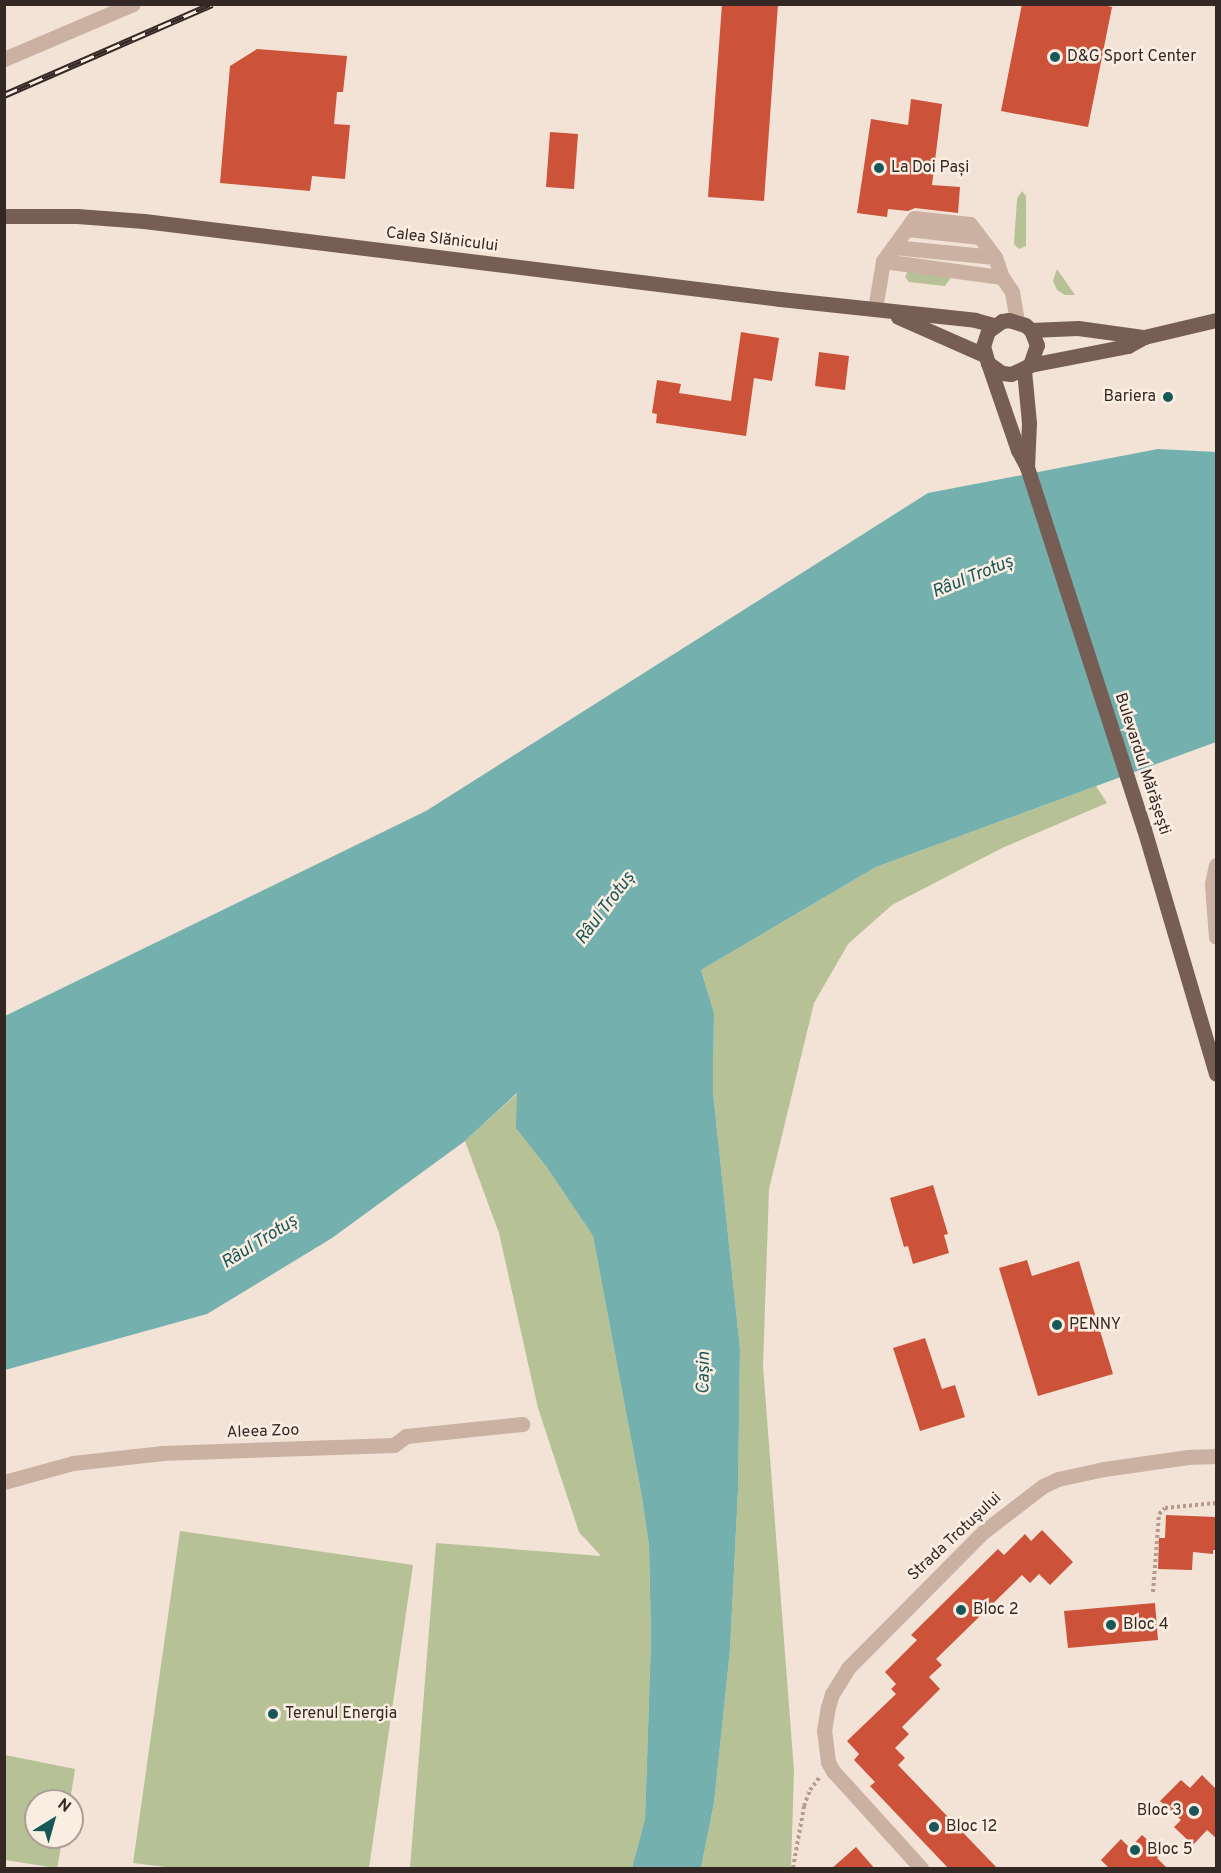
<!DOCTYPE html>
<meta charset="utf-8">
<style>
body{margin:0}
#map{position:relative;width:1221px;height:1873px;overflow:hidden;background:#f2e3d6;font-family:Overpass,sans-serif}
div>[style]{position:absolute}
.green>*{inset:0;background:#b6c195}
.water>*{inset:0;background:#73b0ae}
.building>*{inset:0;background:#cc5239}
.path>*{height:4px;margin-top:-2px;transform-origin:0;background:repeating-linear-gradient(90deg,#b69b8c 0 3px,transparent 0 6px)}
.minor>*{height:15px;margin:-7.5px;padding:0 7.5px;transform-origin:7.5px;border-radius:7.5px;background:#cab1a1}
.major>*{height:15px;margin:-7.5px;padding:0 7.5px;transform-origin:7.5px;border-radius:7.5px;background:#775e54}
.rail>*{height:7px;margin-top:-3.5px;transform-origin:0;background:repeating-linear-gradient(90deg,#faede2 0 14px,#342825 0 28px);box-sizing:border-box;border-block:2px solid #342825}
.dots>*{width:16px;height:16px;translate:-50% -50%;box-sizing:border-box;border:3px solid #faede2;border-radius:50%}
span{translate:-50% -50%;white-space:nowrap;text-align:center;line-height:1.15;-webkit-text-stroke:5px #faede2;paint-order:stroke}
.poi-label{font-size:16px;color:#342825}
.left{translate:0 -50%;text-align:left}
.right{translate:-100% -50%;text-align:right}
.street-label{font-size:16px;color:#342825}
.water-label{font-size:18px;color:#185757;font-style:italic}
.frame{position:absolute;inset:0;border:6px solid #342825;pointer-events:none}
.north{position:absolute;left:24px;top:1789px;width:60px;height:60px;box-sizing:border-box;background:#faede2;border:2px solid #ab9e96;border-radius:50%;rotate:37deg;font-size:16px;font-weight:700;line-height:24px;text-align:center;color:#342825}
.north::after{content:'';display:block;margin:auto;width:21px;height:27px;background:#185757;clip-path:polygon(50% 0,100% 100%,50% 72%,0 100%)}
</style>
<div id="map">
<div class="green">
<div style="clip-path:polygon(1022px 191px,1026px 196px,1026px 246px,1019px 249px,1014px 244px,1017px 199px)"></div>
<div style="clip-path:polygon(1057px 269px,1075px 295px,1065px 295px,1057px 290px,1053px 281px)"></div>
<div style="clip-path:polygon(908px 271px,950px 277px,950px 279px,945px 286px,909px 282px,905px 277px)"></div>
<div style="clip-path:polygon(1096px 786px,1107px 803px,1002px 848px,892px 905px,848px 944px,814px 1003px,769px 1189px,763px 1366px,794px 1771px,791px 1868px,701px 1868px,714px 1803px,730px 1650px,738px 1490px,740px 1349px,713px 1092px,714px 1013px,701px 970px,876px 867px)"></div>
<div style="clip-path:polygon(518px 1093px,546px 1166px,593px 1236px,642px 1497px,649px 1546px,651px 1640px,645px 1819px,632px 1868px,410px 1868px,436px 1543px,601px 1556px,579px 1532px,538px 1408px,499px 1233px,465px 1141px)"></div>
<div style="clip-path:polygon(180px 1531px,413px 1565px,369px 1868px,174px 1868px,133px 1863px)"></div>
<div style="clip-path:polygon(5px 1755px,75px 1769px,70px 1801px,36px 1801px,36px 1837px,63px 1837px,57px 1868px,5px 1860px)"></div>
</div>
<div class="water">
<div style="clip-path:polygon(1158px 449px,1216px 452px,1216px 742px,876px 867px,701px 970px,714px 1013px,713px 1092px,740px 1349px,738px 1490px,730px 1650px,714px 1803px,701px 1868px,632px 1868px,645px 1819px,651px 1640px,649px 1546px,642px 1497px,593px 1236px,546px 1166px,516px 1128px,517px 1093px,465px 1141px,332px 1238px,207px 1314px,5px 1370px,5px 1016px,426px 811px,928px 493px)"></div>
</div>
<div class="building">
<div style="clip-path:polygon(722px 4px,778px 4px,764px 201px,708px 197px)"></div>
<div style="clip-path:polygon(1022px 4px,1099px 4px,1112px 7px,1088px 127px,1001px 111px)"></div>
<div style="clip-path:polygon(257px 49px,347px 56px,343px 92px,337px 92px,334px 124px,350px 125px,345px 179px,312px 176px,310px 191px,220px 183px,230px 66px)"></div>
<div style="clip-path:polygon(911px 99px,942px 104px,932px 185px,960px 187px,958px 213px,915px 208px,908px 211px,888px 209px,887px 217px,857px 213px,871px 119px,908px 125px)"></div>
<div style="clip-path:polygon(550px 132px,578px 134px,574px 189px,546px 187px)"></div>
<div style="clip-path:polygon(741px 332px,779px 338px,772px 381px,754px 378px,746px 436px,656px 423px,657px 414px,652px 413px,657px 380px,681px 384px,679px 393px,731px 401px)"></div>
<div style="clip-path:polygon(819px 352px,849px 356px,845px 390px,815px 386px)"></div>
<div style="clip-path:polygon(933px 1185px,948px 1234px,944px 1235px,949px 1253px,913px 1264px,908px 1246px,904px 1247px,890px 1198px)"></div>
<div style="clip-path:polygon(1027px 1260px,1032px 1276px,1079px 1261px,1113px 1374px,1038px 1396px,999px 1268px)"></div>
<div style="clip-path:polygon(925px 1338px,942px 1389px,955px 1385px,965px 1417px,920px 1431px,893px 1348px)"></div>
<div style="clip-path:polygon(1166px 1515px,1216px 1517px,1216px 1550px,1213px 1550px,1213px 1554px,1193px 1552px,1192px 1570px,1158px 1569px,1159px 1538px,1165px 1538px)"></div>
<div style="clip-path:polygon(1042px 1530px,1073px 1562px,1050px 1585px,1039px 1574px,1030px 1583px,1022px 1575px,936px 1659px,942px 1665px,929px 1677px,940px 1689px,902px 1727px,909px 1734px,895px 1748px,905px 1758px,898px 1765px,998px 1869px,949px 1869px,870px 1786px,875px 1782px,854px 1760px,859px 1754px,847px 1741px,896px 1694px,891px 1689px,896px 1684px,885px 1672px,917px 1640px,911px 1635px,998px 1549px,1004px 1555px,1025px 1534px,1031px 1541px)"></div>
<div style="clip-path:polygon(1155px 1603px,1158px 1640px,1068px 1648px,1064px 1611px)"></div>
<div style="clip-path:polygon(1202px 1775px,1216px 1789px,1216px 1838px,1207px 1830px,1193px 1845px,1174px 1827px,1181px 1820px,1160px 1801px,1181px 1780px,1190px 1788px)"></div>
<div style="clip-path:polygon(1142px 1835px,1162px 1853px,1157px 1858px,1168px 1869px,1110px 1869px,1101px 1860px,1121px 1839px,1130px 1848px)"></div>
<div style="clip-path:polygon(856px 1847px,875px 1869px,831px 1869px)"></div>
</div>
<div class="path">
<div style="left:1153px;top:1592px;width:78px;rotate:-85.6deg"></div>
<div style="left:1159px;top:1514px;width:8px;rotate:-45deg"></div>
<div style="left:1165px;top:1508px;width:51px;rotate:-5.6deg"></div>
<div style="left:793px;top:1868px;width:63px;rotate:-79.9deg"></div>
<div style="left:804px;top:1806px;width:17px;rotate:-69deg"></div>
<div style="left:810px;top:1790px;width:15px;rotate:-53deg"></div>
</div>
<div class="minor">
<div style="left:4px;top:59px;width:140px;rotate:-23.1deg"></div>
<div style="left:907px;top:229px;width:73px;rotate:6.3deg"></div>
<div style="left:893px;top:247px;width:102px;rotate:5.6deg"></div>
<div style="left:883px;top:261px;width:53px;rotate:-54.2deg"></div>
<div style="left:914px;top:218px;width:56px;rotate:6.1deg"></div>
<div style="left:970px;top:224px;width:41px;rotate:52.9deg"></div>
<div style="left:995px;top:257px;width:21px;rotate:71deg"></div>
<div style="left:875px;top:309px;width:49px;rotate:-80.5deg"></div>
<div style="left:883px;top:261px;width:120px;rotate:7.7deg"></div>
<div style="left:1002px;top:277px;width:18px;rotate:56deg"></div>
<div style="left:1012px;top:292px;width:29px;rotate:80deg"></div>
<div style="left:1216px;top:865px;width:19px;rotate:102deg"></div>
<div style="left:1212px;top:884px;width:53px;rotate:85.7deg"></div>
<div style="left:4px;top:1482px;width:72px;rotate:-15.4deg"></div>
<div style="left:73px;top:1463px;width:90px;rotate:-6.4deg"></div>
<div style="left:162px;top:1453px;width:232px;rotate:-2deg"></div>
<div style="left:394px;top:1445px;width:15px;rotate:-37deg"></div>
<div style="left:406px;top:1436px;width:117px;rotate:-5.9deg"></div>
<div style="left:921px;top:1868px;width:131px;rotate:-132.2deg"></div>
<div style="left:833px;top:1771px;width:10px;rotate:-119deg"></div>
<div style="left:828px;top:1762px;width:31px;rotate:-97deg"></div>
<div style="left:824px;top:1731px;width:24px;rotate:-81deg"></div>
<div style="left:828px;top:1707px;width:14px;rotate:-73deg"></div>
<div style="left:832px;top:1694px;width:31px;rotate:-58deg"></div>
<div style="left:848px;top:1668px;width:192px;rotate:-45.2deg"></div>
<div style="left:983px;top:1532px;width:76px;rotate:-37.5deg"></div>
<div style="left:1043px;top:1486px;width:17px;rotate:-25deg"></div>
<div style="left:1058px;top:1479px;width:47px;rotate:-12.3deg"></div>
<div style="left:1104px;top:1469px;width:85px;rotate:-8.1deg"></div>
<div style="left:1188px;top:1457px;width:28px;rotate:-2deg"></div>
</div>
<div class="major">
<div style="left:4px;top:216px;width:73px"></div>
<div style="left:77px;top:216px;width:67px;rotate:4.3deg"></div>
<div style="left:144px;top:221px;width:641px;rotate:6.99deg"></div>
<div style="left:780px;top:299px;width:196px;rotate:6.1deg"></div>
<div style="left:975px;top:320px;width:20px;rotate:15deg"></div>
<div style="left:898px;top:317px;width:94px;rotate:23.8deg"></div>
<div style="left:1031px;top:330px;width:47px;rotate:-2.4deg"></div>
<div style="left:1078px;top:328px;width:67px;rotate:7.8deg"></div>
<div style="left:988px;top:363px;width:92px;rotate:71deg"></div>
<div style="left:1018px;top:450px;width:19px;rotate:62deg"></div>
<div style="left:1027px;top:467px;width:380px;rotate:72.1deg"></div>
<div style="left:1144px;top:829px;width:255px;rotate:73.6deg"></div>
<div style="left:1030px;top:365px;width:21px;rotate:-71deg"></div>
<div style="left:1037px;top:345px;width:16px;rotate:-112deg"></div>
<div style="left:1031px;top:330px;width:8px;rotate:-140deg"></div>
<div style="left:1025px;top:325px;width:17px;rotate:-163deg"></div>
<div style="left:1009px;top:320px;width:7px;rotate:172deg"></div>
<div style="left:1002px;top:321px;width:17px;rotate:144deg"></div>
<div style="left:988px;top:331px;width:16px;rotate:108deg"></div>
<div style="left:983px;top:346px;width:18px;rotate:74deg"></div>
<div style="left:988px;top:363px;width:17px;rotate:36deg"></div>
<div style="left:1002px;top:373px;width:9px;rotate:6deg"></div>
<div style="left:1011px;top:374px;width:21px;rotate:-25deg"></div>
<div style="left:1030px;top:365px;width:100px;rotate:-11deg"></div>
<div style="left:1128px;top:346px;width:18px;rotate:-29deg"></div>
<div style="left:1144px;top:337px;width:74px;rotate:-13.3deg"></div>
<div style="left:1024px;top:370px;width:53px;rotate:84.6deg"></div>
<div style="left:1029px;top:423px;width:44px;rotate:92.6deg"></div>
</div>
<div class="rail">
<div style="left:4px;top:95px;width:227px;rotate:-23.6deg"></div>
</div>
<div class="dots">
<div style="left:1055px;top:57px;background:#185757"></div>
<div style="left:879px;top:168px;background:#185757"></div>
<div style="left:1168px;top:397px;background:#185757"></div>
<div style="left:1057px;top:1325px;background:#185757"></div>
<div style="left:961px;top:1610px;background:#185757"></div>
<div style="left:1111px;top:1625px;background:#185757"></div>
<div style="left:273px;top:1714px;background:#185757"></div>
<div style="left:1194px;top:1811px;background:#185757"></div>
<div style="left:934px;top:1827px;background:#185757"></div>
<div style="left:1135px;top:1850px;background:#185757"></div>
</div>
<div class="poi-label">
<span class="left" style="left:1067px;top:57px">D&amp;G Sport Center</span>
<span class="left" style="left:891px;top:168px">La Doi Pași</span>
<span class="right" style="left:1156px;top:397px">Bariera</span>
<span class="left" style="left:1069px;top:1325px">PENNY</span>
<span class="left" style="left:973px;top:1610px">Bloc 2</span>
<span class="left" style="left:1123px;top:1625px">Bloc 4</span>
<span class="left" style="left:285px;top:1714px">Terenul Energia</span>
<span class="right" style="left:1182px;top:1811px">Bloc 3</span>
<span class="left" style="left:946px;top:1827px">Bloc 12</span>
<span class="left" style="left:1147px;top:1850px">Bloc 5</span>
</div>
<div class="street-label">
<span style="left:442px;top:240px;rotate:7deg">Calea Slănicului</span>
<span style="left:1142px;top:764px;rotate:72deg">Bulevardul Mărășești</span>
<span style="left:263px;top:1432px;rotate:-2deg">Aleea Zoo</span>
<span style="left:955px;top:1537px;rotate:-43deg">Strada Trotușului</span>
</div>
<div class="water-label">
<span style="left:973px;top:578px;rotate:-22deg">Râul Trotuș</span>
<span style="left:606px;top:909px;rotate:-53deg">Râul Trotuș</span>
<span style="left:260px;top:1243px;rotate:-32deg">Râul Trotuș</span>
<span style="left:705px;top:1373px;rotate:-89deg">Cașin</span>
</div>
<div class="frame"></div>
<div class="north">N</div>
</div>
